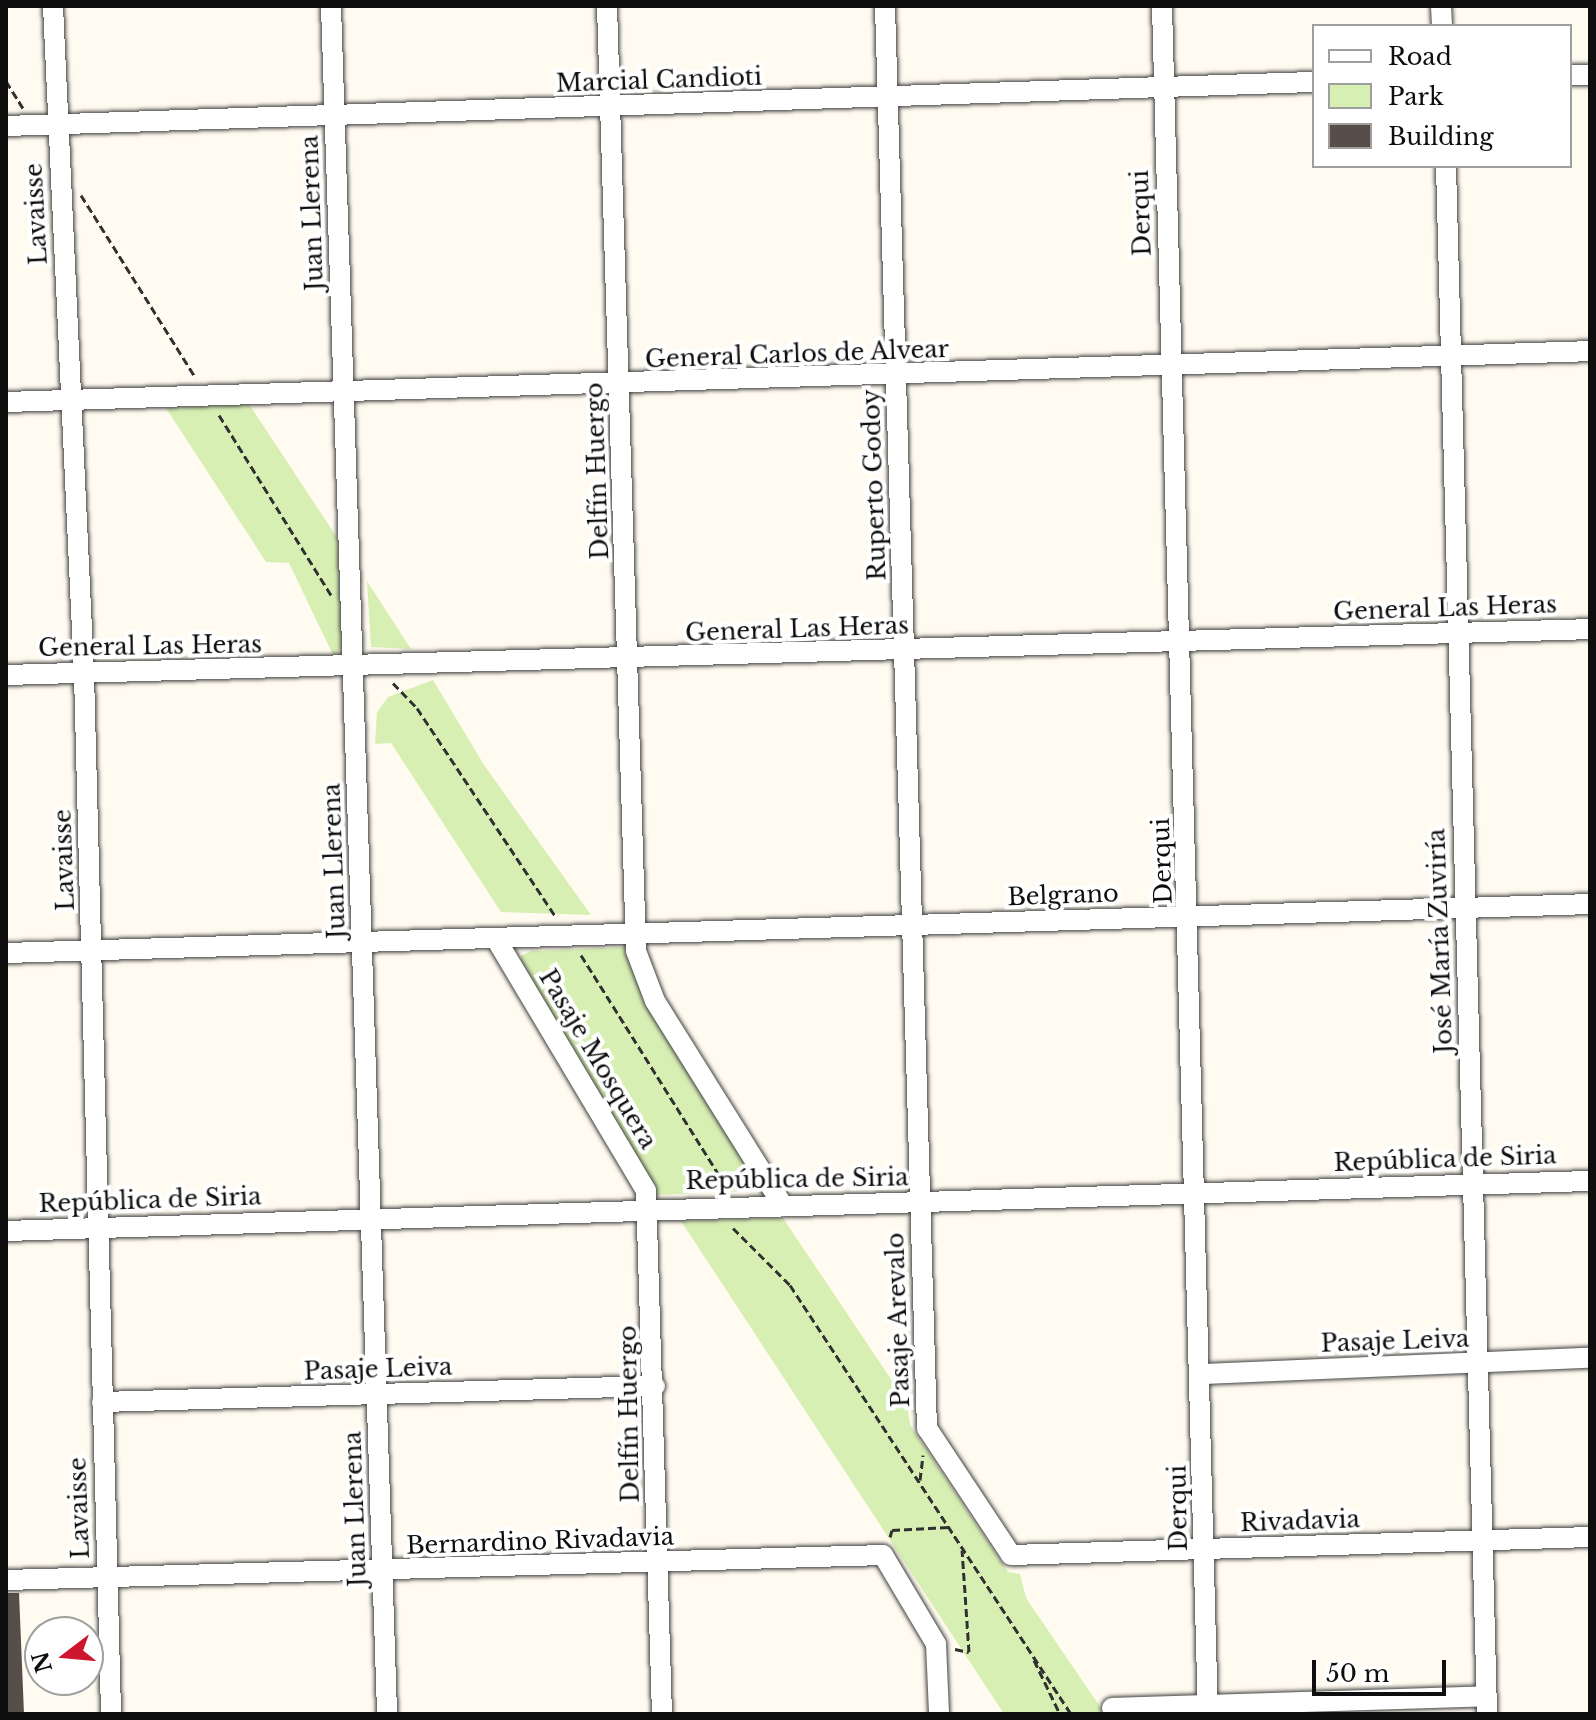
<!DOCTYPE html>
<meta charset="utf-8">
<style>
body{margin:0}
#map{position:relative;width:1596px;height:1720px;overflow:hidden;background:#fffbf0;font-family:"Libre Baskerville",serif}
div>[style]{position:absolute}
.green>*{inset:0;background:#d8efb4}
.building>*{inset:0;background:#584e49}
.path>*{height:3px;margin-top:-1.5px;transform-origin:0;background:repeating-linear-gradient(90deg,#303030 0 8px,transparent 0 12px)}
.roads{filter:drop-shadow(0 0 2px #414141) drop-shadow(0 0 2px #414141)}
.minor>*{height:20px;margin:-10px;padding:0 10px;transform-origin:10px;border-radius:10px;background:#fff}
span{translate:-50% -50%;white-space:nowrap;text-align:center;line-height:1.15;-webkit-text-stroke:8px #fff;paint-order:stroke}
.street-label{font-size:24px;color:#0e0e0e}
.frame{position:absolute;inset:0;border:8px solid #0e0e0e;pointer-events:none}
.legend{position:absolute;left:1312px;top:24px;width:260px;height:144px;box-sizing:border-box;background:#fff;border:2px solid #9f9f9f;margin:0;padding:10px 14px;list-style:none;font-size:24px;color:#0e0e0e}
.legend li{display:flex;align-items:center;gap:16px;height:40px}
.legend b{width:40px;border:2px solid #9f9f9f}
.north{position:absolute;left:24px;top:1616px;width:80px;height:80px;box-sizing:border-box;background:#fff;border:2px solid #9f9f9f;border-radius:50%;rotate:254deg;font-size:22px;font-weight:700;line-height:32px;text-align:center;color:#0e0e0e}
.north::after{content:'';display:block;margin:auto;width:28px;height:36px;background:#cf162f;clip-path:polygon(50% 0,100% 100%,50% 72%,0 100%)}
.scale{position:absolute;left:1312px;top:1660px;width:134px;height:36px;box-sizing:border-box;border:4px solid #0e0e0e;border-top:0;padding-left:10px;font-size:24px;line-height:28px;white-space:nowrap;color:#0e0e0e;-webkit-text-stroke:6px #fff;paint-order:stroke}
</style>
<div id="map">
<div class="green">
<div style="clip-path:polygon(249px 404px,338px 539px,343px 644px,334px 657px,289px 563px,266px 562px,166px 408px)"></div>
<div style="clip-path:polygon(367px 581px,411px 649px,371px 647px)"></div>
<div style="clip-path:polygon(433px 680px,484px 765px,591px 915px,501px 912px,391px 743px,375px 744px,377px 712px,388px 697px)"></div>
<div style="clip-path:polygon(628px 947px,767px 1190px,656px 1195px,521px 972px,521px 956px,531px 951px)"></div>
<div style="clip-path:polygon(783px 1218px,907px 1403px,910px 1425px,1008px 1572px,1020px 1574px,1026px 1598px,1105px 1714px,1004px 1714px,681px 1221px)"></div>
</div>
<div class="building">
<div style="clip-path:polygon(6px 1593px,19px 1593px,24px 1714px,6px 1714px)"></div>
</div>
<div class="path">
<div style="left:6px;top:81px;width:32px;rotate:58deg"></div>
<div style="left:81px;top:195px;width:216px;rotate:57.9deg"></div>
<div style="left:219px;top:415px;width:212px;rotate:58.1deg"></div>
<div style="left:393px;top:683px;width:35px;rotate:46deg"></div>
<div style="left:417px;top:708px;width:250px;rotate:56.4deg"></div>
<div style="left:581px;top:955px;width:276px;rotate:57.9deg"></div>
<div style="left:733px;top:1228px;width:81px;rotate:45deg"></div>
<div style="left:790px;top:1285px;width:513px;rotate:56.77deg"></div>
<div style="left:920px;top:1480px;width:25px;rotate:-83deg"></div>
<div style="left:890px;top:1537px;width:7px;rotate:-74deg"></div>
<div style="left:892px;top:1530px;width:57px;rotate:-3deg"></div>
<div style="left:955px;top:1649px;width:14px;rotate:12deg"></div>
<div style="left:969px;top:1652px;width:102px;rotate:-93.9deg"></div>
<div style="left:1034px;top:1660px;width:60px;rotate:64.3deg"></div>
</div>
<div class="roads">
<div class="minor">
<div style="left:53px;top:6px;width:669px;rotate:87.34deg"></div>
<div style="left:84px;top:674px;width:1040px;rotate:88.51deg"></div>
<div style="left:331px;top:6px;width:1709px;rotate:88.12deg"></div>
<div style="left:607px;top:6px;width:945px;rotate:88.24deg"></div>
<div style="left:636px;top:951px;width:53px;rotate:69.2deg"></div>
<div style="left:655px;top:1001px;width:242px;rotate:58deg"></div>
<div style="left:885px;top:6px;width:1423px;rotate:88.31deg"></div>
<div style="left:927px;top:1428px;width:152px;rotate:56.5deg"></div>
<div style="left:1011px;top:1555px;width:579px;rotate:-1.78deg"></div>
<div style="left:1162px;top:6px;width:1709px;rotate:88.46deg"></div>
<div style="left:1441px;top:6px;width:20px;rotate:87deg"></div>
<div style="left:1570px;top:75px;width:20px"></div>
<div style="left:6px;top:126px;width:1309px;rotate:-1.93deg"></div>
<div style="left:1446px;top:166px;width:1549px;rotate:88.48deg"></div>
<div style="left:6px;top:402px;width:1585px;rotate:-1.84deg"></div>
<div style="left:6px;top:675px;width:1585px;rotate:-1.66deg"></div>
<div style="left:496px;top:939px;width:293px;rotate:59.2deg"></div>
<div style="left:646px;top:1191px;width:523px;rotate:88.25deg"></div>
<div style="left:6px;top:953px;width:1585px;rotate:-1.77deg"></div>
<div style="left:6px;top:1231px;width:1585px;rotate:-1.81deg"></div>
<div style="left:1202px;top:1374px;width:388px;rotate:-2.4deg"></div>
<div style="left:102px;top:1402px;width:553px;rotate:-1.66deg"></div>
<div style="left:6px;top:1580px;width:877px;rotate:-1.63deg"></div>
<div style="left:883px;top:1555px;width:104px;rotate:59.2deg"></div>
<div style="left:936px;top:1644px;width:70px;rotate:87.5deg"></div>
<div style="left:1112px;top:1708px;width:374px;rotate:-1.8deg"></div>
</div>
</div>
<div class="street-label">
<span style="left:659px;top:80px;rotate:-2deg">Marcial Candioti</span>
<span style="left:312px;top:213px;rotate:-92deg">Juan Llerena</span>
<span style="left:1141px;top:213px;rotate:-92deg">Derqui</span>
<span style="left:36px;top:214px;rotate:-93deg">Lavaisse</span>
<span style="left:797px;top:354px;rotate:-2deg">General Carlos de Alvear</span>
<span style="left:597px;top:471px;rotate:-92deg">Delfín Huergo</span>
<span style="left:874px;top:485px;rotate:-92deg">Ruperto Godoy</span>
<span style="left:1445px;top:608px;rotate:-2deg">General Las Heras</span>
<span style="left:797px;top:629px;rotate:-2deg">General Las Heras</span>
<span style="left:150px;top:646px;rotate:-1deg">General Las Heras</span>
<span style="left:64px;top:860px;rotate:-92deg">Lavaisse</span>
<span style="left:334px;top:861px;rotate:-92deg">Juan Llerena</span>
<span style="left:1162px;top:861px;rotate:-92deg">Derqui</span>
<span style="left:1063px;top:895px;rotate:-2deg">Belgrano</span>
<span style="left:1440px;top:941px;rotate:-92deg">José María Zuviría</span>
<span style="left:598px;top:1059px;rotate:59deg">Pasaje Mosquera</span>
<span style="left:1445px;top:1159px;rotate:-2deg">República de Siria</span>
<span style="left:797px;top:1179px;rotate:-1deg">República de Siria</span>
<span style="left:150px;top:1200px;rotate:-2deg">República de Siria</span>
<span style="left:898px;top:1320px;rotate:-92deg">Pasaje Arevalo</span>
<span style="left:1395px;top:1341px;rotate:-2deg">Pasaje Leiva</span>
<span style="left:378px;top:1369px;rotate:-2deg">Pasaje Leiva</span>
<span style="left:629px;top:1414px;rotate:-91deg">Delfín Huergo</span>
<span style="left:79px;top:1508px;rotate:-92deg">Lavaisse</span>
<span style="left:1178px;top:1508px;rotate:-91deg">Derqui</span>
<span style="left:355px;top:1509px;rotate:-92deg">Juan Llerena</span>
<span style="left:1300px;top:1521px;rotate:-2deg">Rivadavia</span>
<span style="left:540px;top:1541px;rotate:-2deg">Bernardino Rivadavia</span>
</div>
<div class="frame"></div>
<ul class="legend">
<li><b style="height:10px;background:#fff"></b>Road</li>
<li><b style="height:22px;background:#d8efb4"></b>Park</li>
<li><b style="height:22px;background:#584e49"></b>Building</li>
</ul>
<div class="north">N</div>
<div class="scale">50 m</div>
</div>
